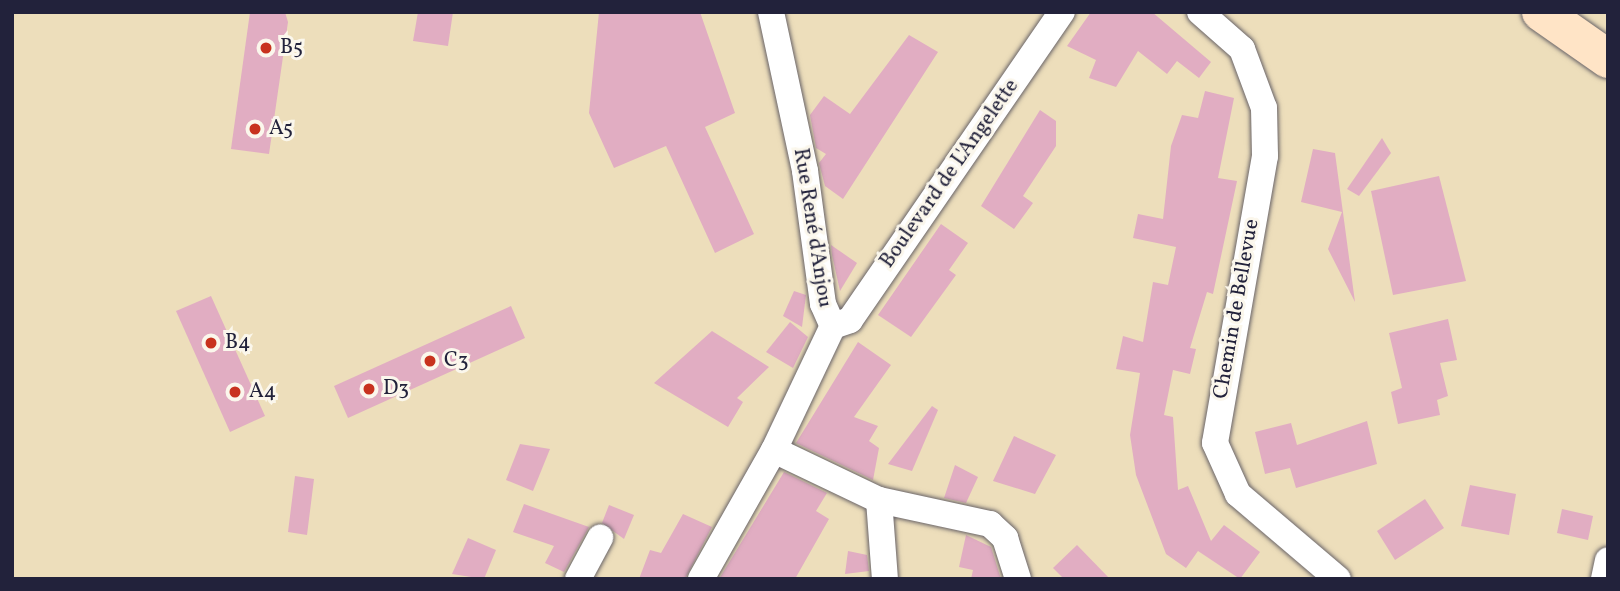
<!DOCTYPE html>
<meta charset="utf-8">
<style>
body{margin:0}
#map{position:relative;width:1620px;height:591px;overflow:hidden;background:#eddebb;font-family:Vollkorn,serif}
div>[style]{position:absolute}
.building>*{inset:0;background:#e1adc2}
.roads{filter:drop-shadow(0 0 2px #696468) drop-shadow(0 0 2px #696468)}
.street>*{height:26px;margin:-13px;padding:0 13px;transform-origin:13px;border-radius:13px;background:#fff}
.secondary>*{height:38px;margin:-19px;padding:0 19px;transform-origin:19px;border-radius:19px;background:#ffe4c6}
.dots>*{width:19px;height:19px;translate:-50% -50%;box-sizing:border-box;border:4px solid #fbf7ec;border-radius:50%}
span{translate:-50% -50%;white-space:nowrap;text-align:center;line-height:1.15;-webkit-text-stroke:6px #fbf7ec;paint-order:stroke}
.poi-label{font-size:21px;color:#22223b}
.left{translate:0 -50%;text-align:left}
.street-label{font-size:21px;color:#22223b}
.frame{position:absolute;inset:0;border:14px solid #22223b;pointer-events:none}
</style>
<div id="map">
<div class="building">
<div style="clip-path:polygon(250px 12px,285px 12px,288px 22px,269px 154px,231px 149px)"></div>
<div style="clip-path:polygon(418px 12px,453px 12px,448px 46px,413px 41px)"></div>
<div style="clip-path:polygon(599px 12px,700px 12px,735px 113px,705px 127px,754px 234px,715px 253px,666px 146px,614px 168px,589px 113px)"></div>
<div style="clip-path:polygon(1091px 12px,1152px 12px,1211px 62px,1199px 78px,1177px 61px,1167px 74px,1138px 51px,1116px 87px,1089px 78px,1096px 60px,1067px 46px)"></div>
<div style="clip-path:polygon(909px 35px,938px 52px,843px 199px,825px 186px,819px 163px,826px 154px,816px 148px,810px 115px,824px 96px,850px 114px)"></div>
<div style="clip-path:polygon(1205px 91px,1234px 98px,1218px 178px,1237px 181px,1213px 294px,1207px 292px,1190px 348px,1196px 349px,1190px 374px,1173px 370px,1164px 415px,1173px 417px,1178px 490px,1188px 486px,1211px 541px,1224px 525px,1260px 552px,1240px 579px,1198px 551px,1186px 568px,1166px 554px,1136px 475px,1130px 435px,1140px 373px,1116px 369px,1123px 336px,1143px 342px,1153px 282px,1168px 285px,1176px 247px,1133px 238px,1138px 214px,1163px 219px,1171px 146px,1182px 115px,1198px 118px)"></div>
<div style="clip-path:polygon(1040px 110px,1056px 121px,1056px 146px,1023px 196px,1033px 203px,1014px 229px,981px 206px)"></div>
<div style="clip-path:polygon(1382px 138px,1391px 153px,1359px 196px,1347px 189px)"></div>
<div style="clip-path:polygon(1313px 149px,1335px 153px,1355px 302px,1328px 249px,1342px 212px,1301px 202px)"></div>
<div style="clip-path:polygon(1439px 176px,1466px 281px,1393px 295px,1371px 191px)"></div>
<div style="clip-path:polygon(941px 224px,968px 243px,949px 270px,956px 275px,911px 337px,878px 315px)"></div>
<div style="clip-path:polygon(831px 245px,857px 263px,840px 291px,832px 255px)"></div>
<div style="clip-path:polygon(794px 291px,806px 295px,802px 327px,783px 316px)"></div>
<div style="clip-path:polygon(211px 296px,265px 416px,230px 432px,176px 311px)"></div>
<div style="clip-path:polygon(511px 306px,525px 338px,348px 418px,334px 386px)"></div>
<div style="clip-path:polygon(1448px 319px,1457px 360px,1440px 363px,1448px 396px,1437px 400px,1440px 415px,1398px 424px,1391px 392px,1402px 388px,1389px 333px)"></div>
<div style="clip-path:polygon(790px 322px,808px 337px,793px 368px,766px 352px)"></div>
<div style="clip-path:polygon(712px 331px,769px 367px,737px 398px,743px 402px,728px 427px,654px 383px)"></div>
<div style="clip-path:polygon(858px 342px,891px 365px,854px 417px,878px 426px,869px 441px,879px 448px,873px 480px,796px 443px)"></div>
<div style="clip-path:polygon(932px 406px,938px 410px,912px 471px,888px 464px)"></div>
<div style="clip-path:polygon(1367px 421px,1377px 464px,1296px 488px,1290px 468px,1265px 474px,1255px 432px,1291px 423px,1297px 445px)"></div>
<div style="clip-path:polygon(1014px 436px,1056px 455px,1035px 494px,993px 481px)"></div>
<div style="clip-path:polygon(520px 444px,550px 449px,533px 491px,506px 480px)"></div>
<div style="clip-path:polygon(955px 465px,978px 477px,966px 503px,944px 498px)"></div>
<div style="clip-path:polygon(784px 472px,827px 493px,816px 511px,829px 519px,795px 579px,719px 579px)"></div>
<div style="clip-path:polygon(295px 476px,314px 479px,307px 535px,288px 532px)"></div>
<div style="clip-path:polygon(1470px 485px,1516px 494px,1509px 535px,1461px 526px)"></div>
<div style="clip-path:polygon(1425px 499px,1444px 528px,1395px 560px,1377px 531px)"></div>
<div style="clip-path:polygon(524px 504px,589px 527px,564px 572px,545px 563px,554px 546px,513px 532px)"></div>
<div style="clip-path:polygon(609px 505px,634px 515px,624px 539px,602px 523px)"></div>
<div style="clip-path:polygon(1562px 509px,1593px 516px,1588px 540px,1557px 533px)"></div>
<div style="clip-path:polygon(683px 514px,712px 527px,685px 579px,639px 579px,650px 550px,661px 553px)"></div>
<div style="clip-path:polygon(966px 535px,991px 547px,1001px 579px,971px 579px,973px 570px,959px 567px)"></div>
<div style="clip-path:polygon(468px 538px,496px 550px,484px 579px,452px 574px)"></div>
<div style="clip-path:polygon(1077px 545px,1110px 579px,1064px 579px,1053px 568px)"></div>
<div style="clip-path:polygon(848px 551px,867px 555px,869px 571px,845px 574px)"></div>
</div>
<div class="roads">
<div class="street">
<div style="left:771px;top:12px;width:163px;rotate:77.9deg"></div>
<div style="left:805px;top:171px;width:134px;rotate:82.3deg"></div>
<div style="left:823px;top:304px;width:24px;rotate:66deg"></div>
<div style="left:1200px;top:12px;width:56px;rotate:41.4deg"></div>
<div style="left:1242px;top:49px;width:63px;rotate:69.6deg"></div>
<div style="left:1264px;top:108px;width:48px;rotate:88.8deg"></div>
<div style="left:1265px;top:156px;width:291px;rotate:99.9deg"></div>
<div style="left:1215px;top:443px;width:56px;rotate:65.7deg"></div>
<div style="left:1238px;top:494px;width:131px;rotate:40.4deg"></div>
<div style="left:833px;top:326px;width:18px;rotate:-19deg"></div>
<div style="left:850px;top:320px;width:374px;rotate:-55.5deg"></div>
<div style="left:774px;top:450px;width:116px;rotate:25.5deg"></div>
<div style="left:879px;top:500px;width:114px;rotate:12.2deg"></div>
<div style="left:990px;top:524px;width:21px;rotate:43deg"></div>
<div style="left:1005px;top:538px;width:43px;rotate:72.4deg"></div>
<div style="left:879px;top:500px;width:79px;rotate:85.7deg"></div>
<div style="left:578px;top:579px;width:47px;rotate:-61.8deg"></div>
<div style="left:701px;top:579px;width:148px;rotate:-60.5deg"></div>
<div style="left:774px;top:450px;width:137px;rotate:-64.6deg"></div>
<div style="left:1604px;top:579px;width:19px;rotate:-78deg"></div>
</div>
<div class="secondary">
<div style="left:1541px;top:12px;width:82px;rotate:35deg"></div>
</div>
</div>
<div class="dots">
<div style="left:266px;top:48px;background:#c8321e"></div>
<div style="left:255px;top:129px;background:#c8321e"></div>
<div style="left:211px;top:343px;background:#c8321e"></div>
<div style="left:430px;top:361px;background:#c8321e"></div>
<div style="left:369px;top:389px;background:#c8321e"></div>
<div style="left:235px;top:392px;background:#c8321e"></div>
</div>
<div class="poi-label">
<span class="left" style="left:280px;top:48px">B5</span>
<span class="left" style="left:269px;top:129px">A5</span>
<span class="left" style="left:225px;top:343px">B4</span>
<span class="left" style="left:444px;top:361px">C3</span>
<span class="left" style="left:383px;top:389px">D3</span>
<span class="left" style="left:249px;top:392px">A4</span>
</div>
<div class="street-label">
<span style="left:950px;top:174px;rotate:-55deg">Boulevard de L'Angelette</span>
<span style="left:812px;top:228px;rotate:81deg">Rue René d'Anjou</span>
<span style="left:1237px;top:309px;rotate:-80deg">Chemin de Bellevue</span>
</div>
<div class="frame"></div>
</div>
